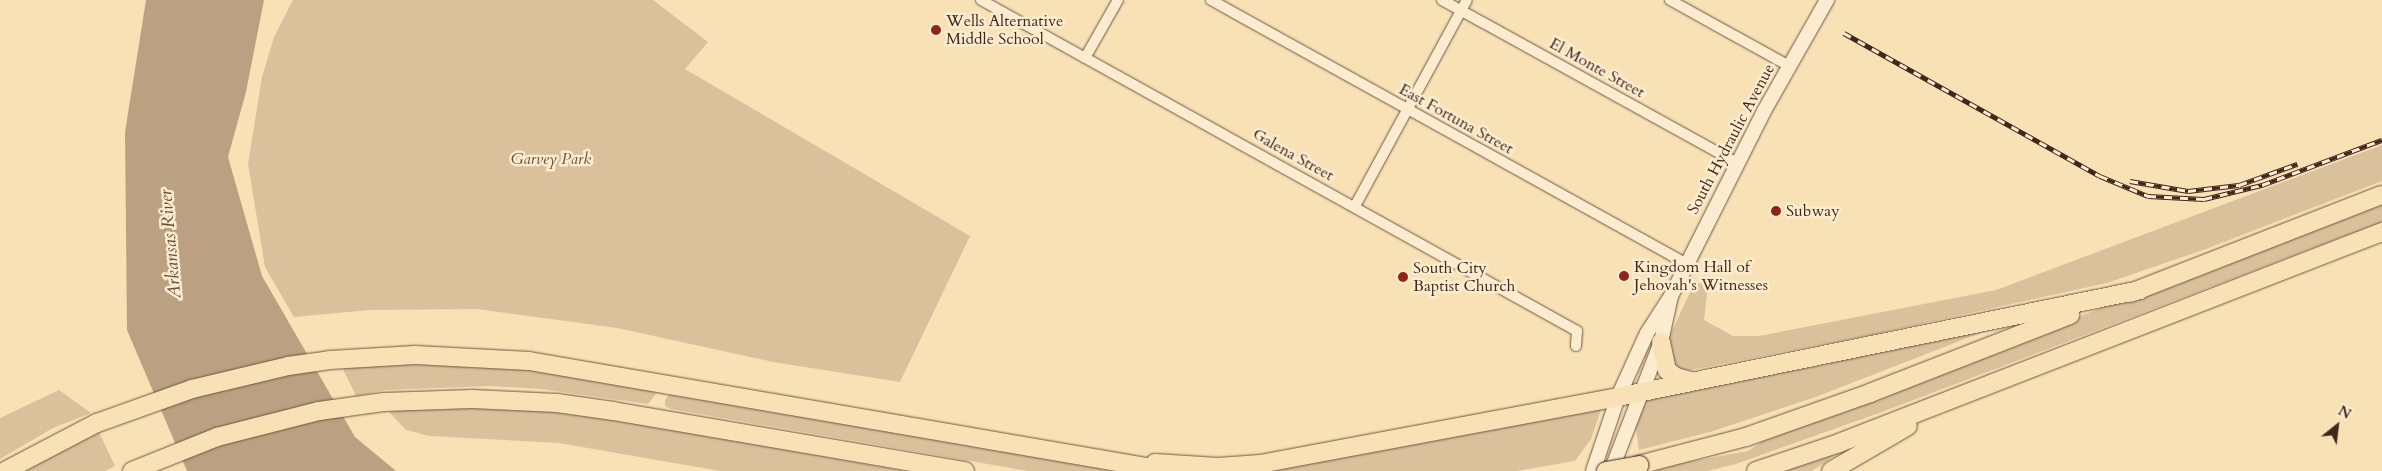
<!DOCTYPE html>
<style>
body{margin:0}
#map{position:relative;width:2382px;height:471px;overflow:hidden;background:#f9e1b6;font-family:Cardo,serif}
div>[style]{position:absolute}
.green>*{inset:0;background:#dac19b}
.water>*{inset:0;background:#bba181}
.roads{filter:drop-shadow(0 0 1px #705541) drop-shadow(0 0 1px #705541)}
.street>*{height:10px;margin:-5px;padding:0 5px;transform-origin:5px;border-radius:5px;background:#fbecd0}
.secondary>*{height:14px;margin:-7px;padding:0 7px;transform-origin:7px;border-radius:7px;background:#fbecd0}
.highway>*{height:18px;margin:-9px;padding:0 9px;transform-origin:9px;border-radius:9px;background:#f9e1b6}
.rail>*{height:4.5px;margin-top:-2.25px;transform-origin:0;background:repeating-linear-gradient(90deg,#fbecd0 0 8px,#43261a 0 16px);box-sizing:border-box;border-block:1px solid #43261a}
.bridges{filter:drop-shadow(0 0 1px #43261a) drop-shadow(0 0 1px #43261a)}
.highway-bridge>*{height:18px;margin:-9px;padding:0 9px;transform-origin:9px;border-radius:9px;background:#f9e1b6}
.dots>*{width:14px;height:14px;translate:-50% -50%;box-sizing:border-box;border:2px solid #fbecd0;border-radius:50%}
span{translate:-50% -50%;white-space:nowrap;text-align:center;line-height:1.15;-webkit-text-stroke:5px #fbecd0;paint-order:stroke}
.poi-label{font-size:16px;color:#43261a}
.left{translate:0 -50%;text-align:left}
.street-label{font-size:16px;color:#43261a}
.park-label{font-size:16px;color:#694d3a;font-style:italic}
.water-label{font-size:18px;color:#674b39;font-style:italic}
.north{position:absolute;left:2312px;top:401px;width:50px;height:50px;-webkit-text-stroke:4px #fbecd0;paint-order:stroke;rotate:29deg;font-size:14px;font-weight:700;line-height:20px;text-align:center;color:#43261a}
.north::after{content:'';display:block;margin:auto;width:18px;height:22px;background:#43261a;clip-path:polygon(50% 0,100% 100%,50% 72%,0 100%)}
</style>
<div id="map">
<div class="green">
<div style="clip-path:polygon(293px 0,653px 0,708px 42px,685px 69px,970px 236px,900px 382px,773px 362px,617px 328px,477px 309px,370px 310px,294px 317px,265px 267px,248px 164px,262px 77px,274px 37px)"></div>
<div style="clip-path:polygon(2382px 145px,2382px 181px,2206px 249px,2107px 283px,1871px 335px,1691px 370px,1683px 371px,1675px 366px,1668px 353px,1669px 337px,1695px 282px,1708px 285px,1704px 320px,1733px 336px,1759px 336px,1996px 290px)"></div>
<div style="clip-path:polygon(2382px 201px,2382px 222px,1879px 413px,1736px 464px,1707px 471px,1638px 471px,1748px 451px,1774px 433px)"></div>
<div style="clip-path:polygon(1998px 326px,1816px 397px,1710px 432px,1639px 450px,1635px 422px,1643px 397px)"></div>
<div style="clip-path:polygon(464px 362px,514px 365px,654px 390px,656px 394px,648px 404px,541px 389px,489px 386px,386px 390px,356px 396px,342px 367px)"></div>
<div style="clip-path:polygon(59px 390px,91px 413px,53px 428px,0 459px,0 418px)"></div>
<div style="clip-path:polygon(669px 394px,1123px 471px,1028px 471px,671px 409px,665px 406px,665px 400px)"></div>
<div style="clip-path:polygon(429px 407px,512px 407px,594px 416px,907px 471px,720px 471px,559px 443px,429px 436px,406px 430px,389px 412px)"></div>
<div style="clip-path:polygon(1602px 407px,1591px 439px,1575px 461px,1517px 471px,1254px 471px)"></div>
<div style="clip-path:polygon(98px 430px,115px 466px,105px 471px,20px 471px)"></div>
<div style="clip-path:polygon(1841px 451px,1812px 471px,1778px 471px)"></div>
</div>
<div class="water">
<div style="clip-path:polygon(146px 0,264px 0,246px 92px,228px 157px,262px 276px,355px 437px,396px 471px,187px 471px,127px 330px,125px 132px)"></div>
</div>
<div class="roads">
<div class="street">
<div style="left:981px;top:0;width:682px;rotate:29.05deg"></div>
<div style="left:1577px;top:331px;width:15px;rotate:94deg"></div>
<div style="left:1211px;top:0;width:544px;rotate:29.01deg"></div>
<div style="left:1442px;top:0;width:337px;rotate:28.9deg"></div>
<div style="left:1670px;top:0;width:136px;rotate:29deg"></div>
<div style="left:1085px;top:58px;width:67px;rotate:-60.4deg"></div>
<div style="left:1355px;top:206px;width:234px;rotate:-61.5deg"></div>
</div>
<div class="secondary">
<div style="left:1593px;top:471px;width:78px;rotate:-71.3deg"></div>
<div style="left:1618px;top:397px;width:70px;rotate:-65.6deg"></div>
<div style="left:1647px;top:333px;width:44px;rotate:-57deg"></div>
<div style="left:1671px;top:296px;width:207px;rotate:-63.3deg"></div>
<div style="left:1764px;top:111px;width:128px;rotate:-60.4deg"></div>
<div style="left:1611px;top:471px;width:138px;rotate:-68.8deg"></div>
<div style="left:1661px;top:342px;width:47px;rotate:-77.7deg"></div>
</div>
<div class="highway">
<div style="left:2130px;top:293px;width:270px;rotate:-21.3deg"></div>
<div style="left:1661px;top:342px;width:29px;rotate:78deg"></div>
<div style="left:1667px;top:370px;width:11px;rotate:38deg"></div>
<div style="left:1676px;top:377px;width:16px;rotate:15deg"></div>
<div style="left:1155px;top:463px;width:63px;rotate:3.6deg"></div>
<div style="left:1218px;top:467px;width:42px;rotate:-4.1deg"></div>
<div style="left:1260px;top:464px;width:364px;rotate:-10.6deg"></div>
<div style="left:1618px;top:397px;width:533px;rotate:-11.58deg"></div>
<div style="left:1639px;top:465px;width:111px;rotate:-14.7deg"></div>
<div style="left:1746px;top:437px;width:132px;rotate:-19.5deg"></div>
<div style="left:1870px;top:393px;width:215px;rotate:-21.3deg"></div>
<div style="left:5px;top:471px;width:104px;rotate:-27.6deg"></div>
<div style="left:97px;top:423px;width:101px;rotate:-19.7deg"></div>
<div style="left:192px;top:389px;width:99px;rotate:-13.5deg"></div>
<div style="left:288px;top:366px;width:42px;rotate:-8.1deg"></div>
<div style="left:330px;top:360px;width:85px;rotate:-3.4deg"></div>
<div style="left:415px;top:355px;width:114px;rotate:3deg"></div>
<div style="left:529px;top:361px;width:649px;rotate:9.75deg"></div>
<div style="left:132px;top:471px;width:92px;rotate:-21.8deg"></div>
<div style="left:217px;top:437px;width:105px;rotate:-14.3deg"></div>
<div style="left:319px;top:411px;width:66px;rotate:-7.9deg"></div>
<div style="left:384px;top:402px;width:88px;rotate:-2deg"></div>
<div style="left:472px;top:399px;width:85px;rotate:2.7deg"></div>
<div style="left:557px;top:403px;width:57px;rotate:8.1deg"></div>
<div style="left:613px;top:411px;width:357px;rotate:9.7deg"></div>
<div style="left:1756px;top:471px;width:88px;rotate:-18.6deg"></div>
<div style="left:1839px;top:443px;width:583px;rotate:-21.24deg"></div>
<div style="left:1831px;top:471px;width:89px;rotate:-30.3deg"></div>
</div>
</div>
<div class="rail">
<div style="left:1844px;top:33px;width:293px;rotate:29.2deg"></div>
<div style="left:2100px;top:176px;width:52px;rotate:22.6deg"></div>
<div style="left:2148px;top:196px;width:56px;rotate:3.1deg"></div>
<div style="left:2204px;top:199px;width:60px;rotate:-13.6deg"></div>
<div style="left:2262px;top:185px;width:128px;rotate:-20.6deg"></div>
<div style="left:2130px;top:181px;width:59px;rotate:9.8deg"></div>
<div style="left:2188px;top:191px;width:51px;rotate:-6.7deg"></div>
<div style="left:2239px;top:185px;width:62px;rotate:-19.9deg"></div>
</div>
<div class="bridges">
<div class="highway-bridge">
<div style="left:1606px;top:471px;width:34px;rotate:-10deg"></div>
</div>
</div>
<div class="dots">
<div style="left:936px;top:30px;background:#8f2418"></div>
<div style="left:1776px;top:211px;background:#8f2418"></div>
<div style="left:1624px;top:276px;background:#8f2418"></div>
<div style="left:1403px;top:277px;background:#8f2418"></div>
</div>
<div class="poi-label">
<span class="left" style="left:946px;top:30px">Wells Alternative<br>Middle School</span>
<span class="left" style="left:1786px;top:211px">Subway</span>
<span class="left" style="left:1634px;top:276px">Kingdom Hall of<br>Jehovah's Witnesses</span>
<span class="left" style="left:1413px;top:277px">South City<br>Baptist Church</span>
</div>
<div class="street-label">
<span style="left:1597px;top:68px;rotate:29deg">El Monte Street</span>
<span style="left:1456px;top:119px;rotate:29deg">East Fortuna Street</span>
<span style="left:1731px;top:139px;rotate:-62deg">South Hydraulic Avenue</span>
<span style="left:1293px;top:155px;rotate:29deg">Galena Street</span>
</div>
<div class="park-label">
<span style="left:551px;top:159px">Garvey Park</span>
</div>
<div class="water-label">
<span style="left:171px;top:244px;rotate:-95deg">Arkansas River</span>
</div>
<div class="north">N</div>
</div>
